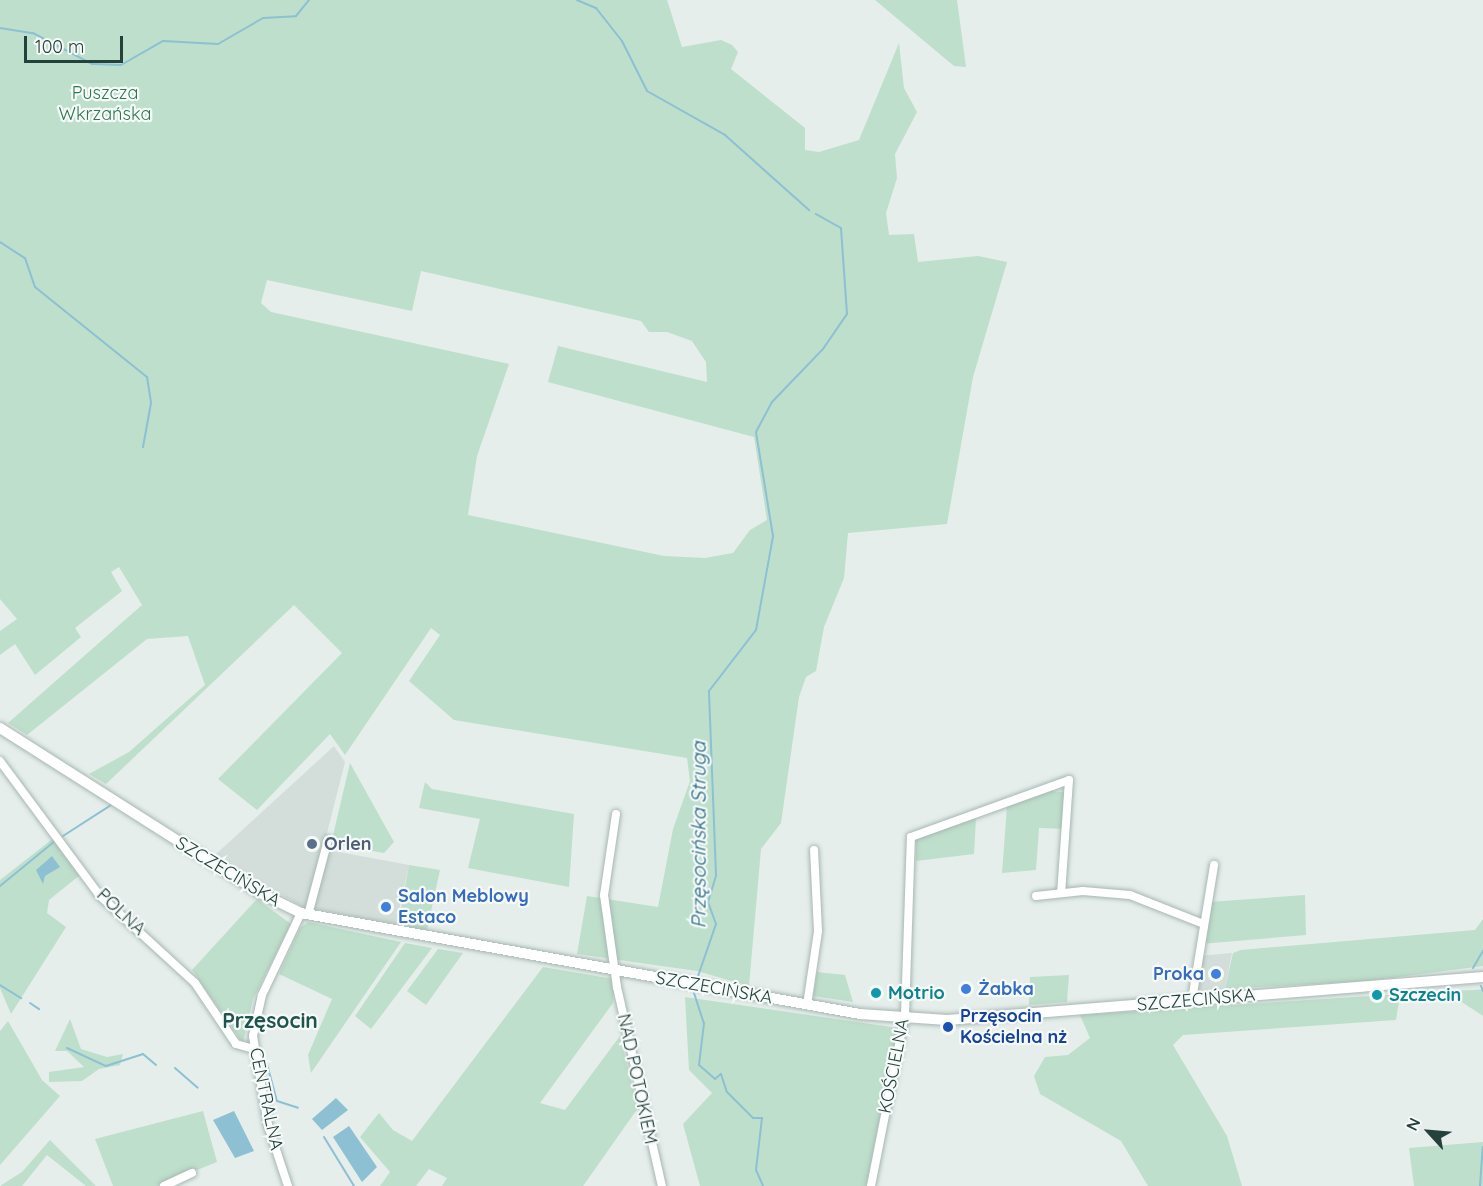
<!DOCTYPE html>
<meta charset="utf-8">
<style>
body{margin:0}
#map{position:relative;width:1483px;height:1186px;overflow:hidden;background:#e5eeeb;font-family:Quicksand,sans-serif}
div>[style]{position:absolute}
.built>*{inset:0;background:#d3deda}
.green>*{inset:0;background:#bedfcb}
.water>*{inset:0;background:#8dc0d3}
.stream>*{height:2px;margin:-1px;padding:0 1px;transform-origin:1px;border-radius:1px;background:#8dc0d3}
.roads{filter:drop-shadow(0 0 2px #a7b7b3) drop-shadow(0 0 2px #a7b7b3)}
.street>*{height:8px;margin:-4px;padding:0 4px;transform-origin:4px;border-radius:4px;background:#fff}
.secondary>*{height:10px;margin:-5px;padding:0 5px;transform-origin:5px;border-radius:5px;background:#fff}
.dots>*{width:16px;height:16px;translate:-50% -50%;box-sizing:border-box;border:3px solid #f6faf9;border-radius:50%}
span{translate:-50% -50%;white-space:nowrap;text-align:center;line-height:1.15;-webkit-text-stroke:4.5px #f6faf9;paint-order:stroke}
.park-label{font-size:18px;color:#2d7853}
.service-label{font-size:18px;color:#4e5e75;font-weight:700}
.left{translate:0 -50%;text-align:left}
.street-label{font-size:18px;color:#24413c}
.shop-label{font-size:18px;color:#366cbe;font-weight:700}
.right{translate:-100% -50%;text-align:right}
.culture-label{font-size:18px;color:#0d838f;font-weight:700}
.transit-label{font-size:18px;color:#164399;font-weight:700}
.water-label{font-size:20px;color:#1d627e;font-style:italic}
.quarter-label{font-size:21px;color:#1f534d;font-weight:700}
.north{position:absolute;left:1399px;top:1102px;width:60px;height:60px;-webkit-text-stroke:4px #f6faf9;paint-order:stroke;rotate:296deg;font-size:16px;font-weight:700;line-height:24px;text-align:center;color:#24413c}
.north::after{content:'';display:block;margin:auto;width:21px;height:27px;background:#24413c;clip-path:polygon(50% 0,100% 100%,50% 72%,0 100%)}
.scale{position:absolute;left:24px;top:36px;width:99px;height:27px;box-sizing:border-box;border:3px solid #24413c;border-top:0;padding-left:8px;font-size:18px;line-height:21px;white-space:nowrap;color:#24413c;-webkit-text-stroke:4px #f6faf9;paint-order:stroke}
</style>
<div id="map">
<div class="built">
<div style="clip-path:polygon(334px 746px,345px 762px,323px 849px,409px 865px,396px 924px,303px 907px,215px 855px)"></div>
<div style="clip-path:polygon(1232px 953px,1225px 989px,1191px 992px,1198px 956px)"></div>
</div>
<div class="green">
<div style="clip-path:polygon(evenodd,0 0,667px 0,682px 47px,721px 40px,732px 45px,738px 52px,731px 69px,805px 128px,805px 150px,819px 152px,859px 140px,899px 43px,904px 88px,917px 112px,895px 154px,897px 178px,886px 213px,889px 235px,914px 234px,918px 262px,978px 256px,1007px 262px,973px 377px,947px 524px,848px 533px,844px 578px,824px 627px,816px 671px,806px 677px,799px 697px,781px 823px,761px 849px,749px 986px,697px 971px,577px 954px,587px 896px,658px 907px,673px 829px,690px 781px,687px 758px,454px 720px,409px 681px,440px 635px,431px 628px,345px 755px,330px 734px,257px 810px,218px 779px,342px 653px,294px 605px,106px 784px,89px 774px,129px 752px,205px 685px,188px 636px,147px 639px,27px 735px,8px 723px,142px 605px,119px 567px,111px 572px,122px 591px,75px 628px,81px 637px,35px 675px,15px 644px,0 655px,0 631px,17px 619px,0 599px,0 0,421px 271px,641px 321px,649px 332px,667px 332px,692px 341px,706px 362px,707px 382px,558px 346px,548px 382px,754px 437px,767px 520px,750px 530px,733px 553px,705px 558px,664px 556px,468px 515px,477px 456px,509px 364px,271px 312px,261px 303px,267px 280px,412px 311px,421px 271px)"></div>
<div style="clip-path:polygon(875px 0,957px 0,966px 67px,954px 66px)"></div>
<div style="clip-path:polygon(350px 763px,394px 842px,384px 853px,331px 844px)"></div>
<div style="clip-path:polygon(425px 782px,432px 789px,574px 814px,569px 887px,468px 868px,480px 819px,419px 808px)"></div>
<div style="clip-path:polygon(1052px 791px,1071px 793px,1068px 829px,1039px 828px,1036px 870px,1002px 873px,1007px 806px)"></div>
<div style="clip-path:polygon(976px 818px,974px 854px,916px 861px,916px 837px)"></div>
<div style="clip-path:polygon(55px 837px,80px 875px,49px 900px,47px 913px,66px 927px,11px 1014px,0 988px,0 880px)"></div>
<div style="clip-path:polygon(409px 865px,440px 870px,427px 930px,398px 925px)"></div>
<div style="clip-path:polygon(1305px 895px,1306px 935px,1200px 944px,1209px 902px)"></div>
<div style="clip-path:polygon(257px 899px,291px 924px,253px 999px,243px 1043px,192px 970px)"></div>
<div style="clip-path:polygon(1483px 919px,1483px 966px,1367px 981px,1225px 989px,1233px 953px,1241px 950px,1475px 930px)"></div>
<div style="clip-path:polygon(308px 922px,401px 942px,311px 1073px,308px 1055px,332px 999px,279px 974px,300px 928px)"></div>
<div style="clip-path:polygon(405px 943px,432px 948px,371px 1029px,355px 1016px)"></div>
<div style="clip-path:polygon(438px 949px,463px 953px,426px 1005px,407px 991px)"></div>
<div style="clip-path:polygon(543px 967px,614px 979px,613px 1003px,540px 1103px,565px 1110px,620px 1036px,638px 1108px,583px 1186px,442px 1186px,447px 1178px,429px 1169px,416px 1186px,380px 1186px,390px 1172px,360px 1137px,379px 1113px,393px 1130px,412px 1141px)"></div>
<div style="clip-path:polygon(817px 972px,845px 975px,853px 1002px,813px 996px)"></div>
<div style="clip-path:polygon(1069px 975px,1067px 1002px,1029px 1005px,1030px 977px)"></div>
<div style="clip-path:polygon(1483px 989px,1483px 1016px,1445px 991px,1475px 990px)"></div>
<div style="clip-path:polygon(1400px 994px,1396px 1020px,1183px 1035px,1173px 1045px,1227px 1136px,1242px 1186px,1148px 1186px,1121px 1141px,1040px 1094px,1034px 1076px,1045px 1057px,1068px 1055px,1090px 1038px,1080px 1015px)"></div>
<div style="clip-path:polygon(685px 997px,898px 1028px,866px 1186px,700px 1186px,683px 1124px,712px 1093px,689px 1070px)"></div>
<div style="clip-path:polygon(70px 1019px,81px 1049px,107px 1057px,123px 1054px,120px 1065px,99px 1069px,82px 1081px,49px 1082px,49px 1072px,84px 1067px,67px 1051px,55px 1051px)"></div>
<div style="clip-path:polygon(8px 1021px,42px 1080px,60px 1096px,0 1165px,0 1031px)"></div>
<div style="clip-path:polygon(203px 1111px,217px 1162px,157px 1186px,113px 1186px,95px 1139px)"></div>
<div style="clip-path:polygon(50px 1140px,96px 1186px,86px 1186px,47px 1155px,22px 1186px,0 1186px,22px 1172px)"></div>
<div style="clip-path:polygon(1483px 1142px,1483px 1186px,1414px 1186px,1409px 1148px)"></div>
</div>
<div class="water">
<div style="clip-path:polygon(52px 856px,60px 867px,45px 876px,43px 884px,36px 870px)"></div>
<div style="clip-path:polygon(336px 1098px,348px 1110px,322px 1130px,312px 1119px)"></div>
<div style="clip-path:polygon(234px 1111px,254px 1151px,235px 1158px,213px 1120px)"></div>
<div style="clip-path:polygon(349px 1126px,377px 1167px,362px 1182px,333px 1137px)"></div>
</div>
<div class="stream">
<div style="left:577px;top:0;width:21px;rotate:23deg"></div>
<div style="left:596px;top:8px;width:42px;rotate:51.8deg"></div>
<div style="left:622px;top:41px;width:56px;rotate:63.4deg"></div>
<div style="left:647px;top:91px;width:90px;rotate:29.4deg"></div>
<div style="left:725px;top:135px;width:113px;rotate:41.8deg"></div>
<div style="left:0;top:28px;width:33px;rotate:9deg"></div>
<div style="left:33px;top:33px;width:67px;rotate:27.7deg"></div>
<div style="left:92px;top:64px;width:29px;rotate:2deg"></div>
<div style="left:121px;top:65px;width:48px;rotate:-29.7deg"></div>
<div style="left:163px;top:41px;width:55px;rotate:3.1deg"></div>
<div style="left:218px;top:44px;width:52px;rotate:-30deg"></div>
<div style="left:263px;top:18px;width:33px;rotate:-3deg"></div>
<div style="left:296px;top:16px;width:21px;rotate:-51deg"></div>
<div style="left:0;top:242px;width:30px;rotate:33deg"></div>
<div style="left:25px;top:258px;width:31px;rotate:71deg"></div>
<div style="left:35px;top:287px;width:144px;rotate:38.8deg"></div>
<div style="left:147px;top:377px;width:26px;rotate:81deg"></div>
<div style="left:151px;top:403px;width:45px;rotate:100.3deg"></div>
<div style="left:63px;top:836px;width:57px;rotate:-32.9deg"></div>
<div style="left:0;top:886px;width:71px;rotate:-39.3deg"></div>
<div style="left:1473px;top:968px;width:20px;rotate:-60deg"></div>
<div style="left:697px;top:979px;width:58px;rotate:-70.9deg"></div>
<div style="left:716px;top:924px;width:23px;rotate:-110deg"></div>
<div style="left:708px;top:902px;width:28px;rotate:-73deg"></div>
<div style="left:716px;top:875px;width:184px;rotate:-92.2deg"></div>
<div style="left:709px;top:691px;width:77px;rotate:-52.4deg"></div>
<div style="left:756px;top:630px;width:96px;rotate:-79.7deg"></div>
<div style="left:773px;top:536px;width:105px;rotate:-99.3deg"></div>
<div style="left:756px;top:432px;width:34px;rotate:-62deg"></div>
<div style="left:772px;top:402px;width:74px;rotate:-46.1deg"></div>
<div style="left:823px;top:349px;width:42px;rotate:-55.6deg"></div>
<div style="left:847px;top:314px;width:86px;rotate:-94deg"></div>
<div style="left:841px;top:228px;width:29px;rotate:-151deg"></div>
<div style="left:0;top:985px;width:25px;rotate:32deg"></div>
<div style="left:1481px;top:986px;width:5px;rotate:68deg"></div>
<div style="left:694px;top:993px;width:32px;rotate:72deg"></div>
<div style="left:704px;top:1023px;width:42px;rotate:96.8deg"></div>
<div style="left:699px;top:1065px;width:21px;rotate:41deg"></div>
<div style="left:715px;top:1079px;width:8px;rotate:-40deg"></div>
<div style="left:721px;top:1074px;width:19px;rotate:72deg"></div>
<div style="left:727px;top:1092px;width:37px;rotate:45deg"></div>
<div style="left:753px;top:1118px;width:9px"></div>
<div style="left:762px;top:1118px;width:52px;rotate:96.6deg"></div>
<div style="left:756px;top:1170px;width:17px;rotate:66deg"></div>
<div style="left:30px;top:1003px;width:11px;rotate:34deg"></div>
<div style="left:67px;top:1048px;width:43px;rotate:24.8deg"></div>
<div style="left:106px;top:1066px;width:39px;rotate:-18deg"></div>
<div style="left:143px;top:1054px;width:17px;rotate:40deg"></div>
<div style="left:267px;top:1064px;width:38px;rotate:75deg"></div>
<div style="left:277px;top:1101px;width:22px;rotate:18deg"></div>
<div style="left:175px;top:1068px;width:30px;rotate:41deg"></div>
<div style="left:324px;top:1137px;width:57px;rotate:58.5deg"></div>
<div style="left:1480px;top:1186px;width:39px;rotate:-86deg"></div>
</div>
<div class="roads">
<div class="street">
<div style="left:0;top:761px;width:167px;rotate:53.5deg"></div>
<div style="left:99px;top:895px;width:130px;rotate:42.5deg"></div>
<div style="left:195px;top:983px;width:73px;rotate:56.1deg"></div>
<div style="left:236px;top:1044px;width:18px;rotate:16deg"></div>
<div style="left:616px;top:814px;width:82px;rotate:98.4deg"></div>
<div style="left:604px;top:895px;width:93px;rotate:82deg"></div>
<div style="left:617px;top:987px;width:204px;rotate:77.3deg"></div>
<div style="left:1036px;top:896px;width:47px;rotate:-6.1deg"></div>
<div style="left:1083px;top:891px;width:47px;rotate:4.9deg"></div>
<div style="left:1130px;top:895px;width:76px;rotate:21.5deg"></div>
<div style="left:308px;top:915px;width:78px;rotate:-75.1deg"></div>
<div style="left:1192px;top:1000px;width:137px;rotate:-80.7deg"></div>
<div style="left:807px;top:1005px;width:75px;rotate:-81.5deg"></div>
<div style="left:818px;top:931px;width:81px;rotate:-92.8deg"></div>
<div style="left:164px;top:1186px;width:31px;rotate:-25deg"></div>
<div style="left:288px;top:1186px;width:64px;rotate:-108.2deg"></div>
<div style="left:268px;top:1125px;width:90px;rotate:-99.6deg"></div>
<div style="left:253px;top:1036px;width:42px;rotate:-77.6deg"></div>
<div style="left:262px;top:995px;width:91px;rotate:-64.6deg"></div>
<div style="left:871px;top:1186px;width:174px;rotate:-78.8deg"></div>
<div style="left:905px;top:1015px;width:178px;rotate:-88.1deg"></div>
<div style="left:911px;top:837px;width:168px;rotate:-19.8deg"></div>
<div style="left:1069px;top:780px;width:113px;rotate:94deg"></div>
</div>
<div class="secondary">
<div style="left:0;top:728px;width:306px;rotate:32.4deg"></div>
<div style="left:258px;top:892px;width:48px;rotate:26deg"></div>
<div style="left:301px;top:913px;width:568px;rotate:10.24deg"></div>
<div style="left:860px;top:1014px;width:87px;rotate:3.9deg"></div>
<div style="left:947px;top:1020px;width:538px;rotate:-4.59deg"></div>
</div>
</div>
<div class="dots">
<div style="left:312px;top:844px;background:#5c6f8a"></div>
<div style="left:386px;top:907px;background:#3f7fe0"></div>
<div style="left:1216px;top:974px;background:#3f7fe0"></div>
<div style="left:966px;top:989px;background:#3f7fe0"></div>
<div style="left:876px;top:993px;background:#0f9aa8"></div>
<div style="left:1377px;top:995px;background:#0f9aa8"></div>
<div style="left:948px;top:1027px;background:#1a4fb4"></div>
</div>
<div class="park-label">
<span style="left:105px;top:104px">Puszcza<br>Wkrzańska</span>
</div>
<div class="service-label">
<span class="left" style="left:324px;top:844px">Orlen</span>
</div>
<div class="street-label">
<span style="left:228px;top:872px;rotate:31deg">SZCZECIŃSKA</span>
<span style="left:121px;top:912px;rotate:43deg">POLNA</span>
<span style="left:714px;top:988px;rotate:10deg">SZCZECIŃSKA</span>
<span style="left:1196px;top:1000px;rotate:-5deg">SZCZECIŃSKA</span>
<span style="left:894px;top:1066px;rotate:-79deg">KOŚCIELNA</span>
<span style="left:637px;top:1079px;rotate:78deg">NAD POTOKIEM</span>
<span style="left:266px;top:1099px;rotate:78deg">CENTRALNA</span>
</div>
<div class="shop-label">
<span class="left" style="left:398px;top:907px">Salon Meblowy<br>Estaco</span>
<span class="right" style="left:1204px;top:974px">Proka</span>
<span class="left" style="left:978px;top:989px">Żabka</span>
</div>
<div class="culture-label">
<span class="left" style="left:888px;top:993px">Motrio</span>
<span class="left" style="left:1389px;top:995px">Szczecin</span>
</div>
<div class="transit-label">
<span class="left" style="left:960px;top:1027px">Przęsocin<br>Kościelna nż</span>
</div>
<div class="water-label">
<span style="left:698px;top:835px;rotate:-90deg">Przęsocińska Struga</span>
</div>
<div class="quarter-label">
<span style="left:270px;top:1020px">Przęsocin</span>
</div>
<div class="north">N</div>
<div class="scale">100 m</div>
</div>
